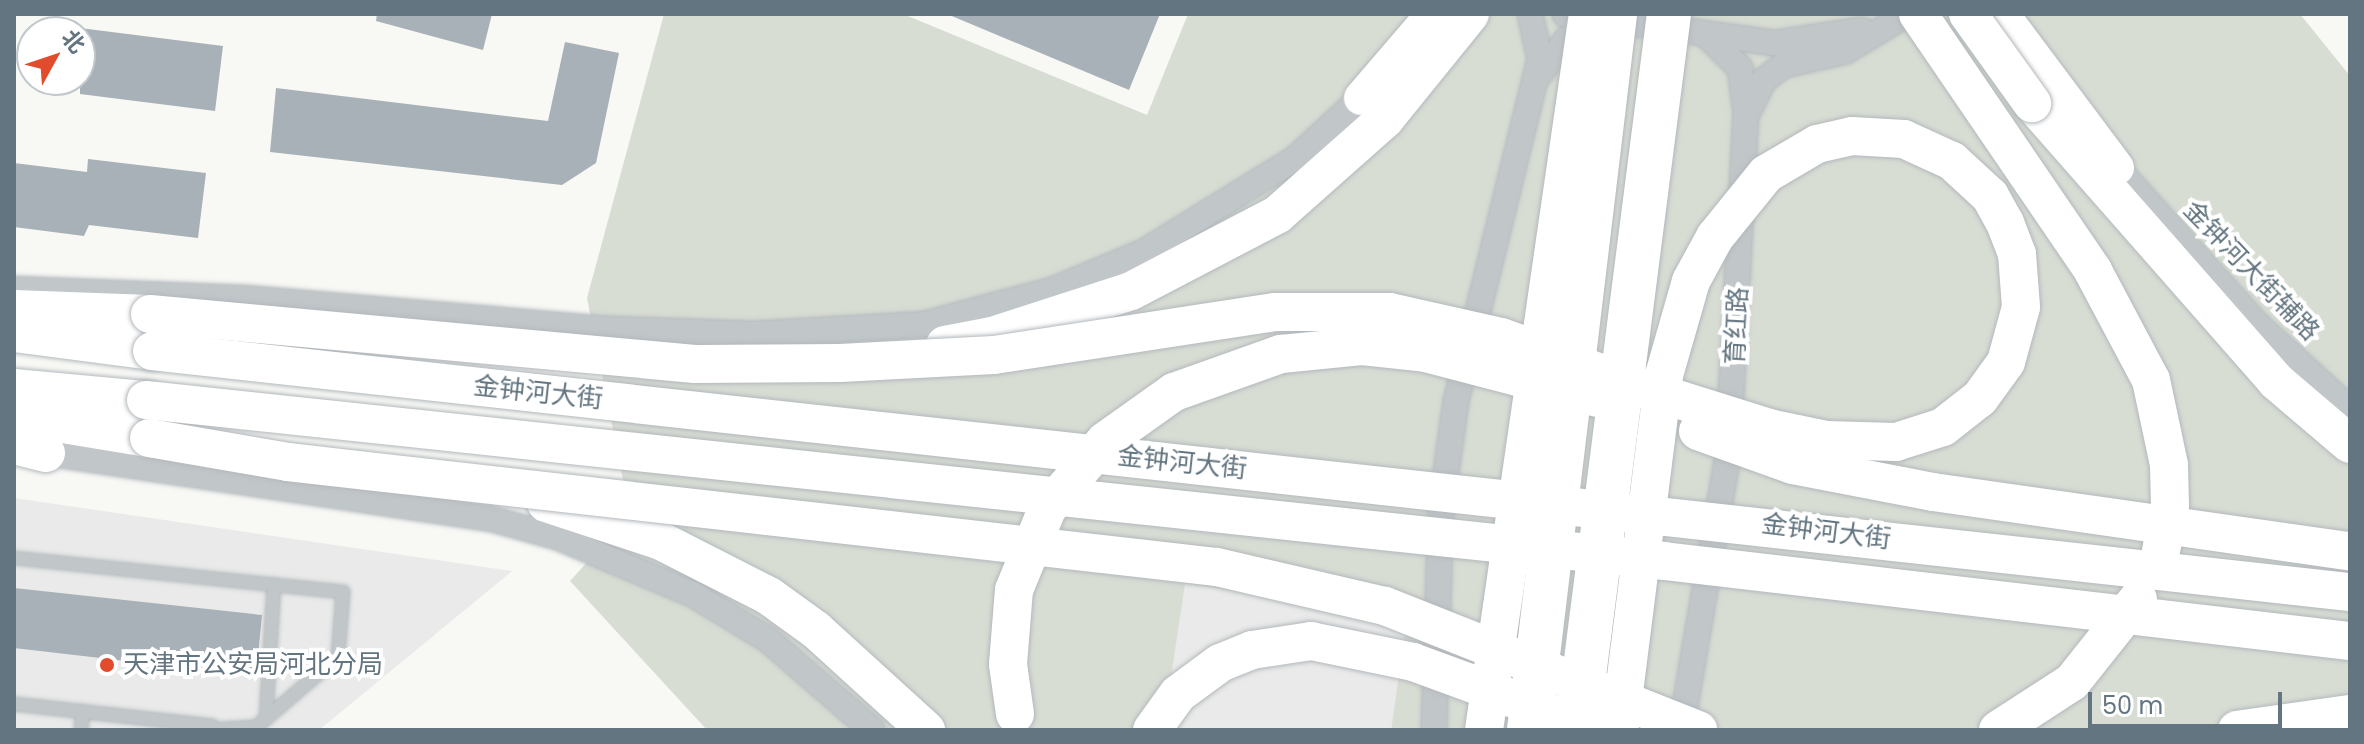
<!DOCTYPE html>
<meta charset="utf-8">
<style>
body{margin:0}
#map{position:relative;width:2364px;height:744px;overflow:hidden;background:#f8f8f5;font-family:Poppins,"Noto Sans SC",sans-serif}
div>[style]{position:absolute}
.built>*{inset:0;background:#e9eae9}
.green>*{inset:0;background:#d8ddd4}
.building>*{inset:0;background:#a8b1b7}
.roads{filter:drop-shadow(0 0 2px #b4babe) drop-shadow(0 0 2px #b4babe)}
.lane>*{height:12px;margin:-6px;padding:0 6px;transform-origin:6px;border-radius:6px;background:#c1c6c9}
.street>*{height:24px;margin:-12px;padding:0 12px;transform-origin:12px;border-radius:12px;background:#c1c6c9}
.secondary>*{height:34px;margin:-17px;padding:0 17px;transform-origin:17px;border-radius:17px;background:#fff}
.primary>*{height:38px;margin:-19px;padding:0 19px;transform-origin:19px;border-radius:19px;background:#fff}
.bridges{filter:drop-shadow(0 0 2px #b3b8bc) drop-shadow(0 0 2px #b3b8bc)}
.primary-bridge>*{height:38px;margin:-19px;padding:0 19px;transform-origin:19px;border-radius:19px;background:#fff}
.highway-bridge>*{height:44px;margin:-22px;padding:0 22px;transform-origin:22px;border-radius:22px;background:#fff}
.dots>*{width:22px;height:22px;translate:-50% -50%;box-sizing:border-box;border:4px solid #fff;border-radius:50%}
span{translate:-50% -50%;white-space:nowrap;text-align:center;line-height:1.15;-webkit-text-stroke:8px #fff;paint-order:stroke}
.street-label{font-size:26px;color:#637580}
.poi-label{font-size:26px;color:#637580}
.left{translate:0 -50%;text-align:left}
.frame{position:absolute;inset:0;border:16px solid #637580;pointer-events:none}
.north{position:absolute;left:16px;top:16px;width:80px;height:80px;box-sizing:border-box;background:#fff;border:2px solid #c1c8cc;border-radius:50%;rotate:50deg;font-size:22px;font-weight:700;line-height:32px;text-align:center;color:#637580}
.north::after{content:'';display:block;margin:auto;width:28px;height:36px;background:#e14c2c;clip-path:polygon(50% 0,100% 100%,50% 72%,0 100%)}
.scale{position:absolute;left:2088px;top:692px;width:194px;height:36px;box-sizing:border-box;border:4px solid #637580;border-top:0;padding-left:10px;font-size:24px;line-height:28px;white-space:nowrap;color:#637580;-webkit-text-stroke:6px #fff;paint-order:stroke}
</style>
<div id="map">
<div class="built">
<div style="clip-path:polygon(14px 498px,512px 571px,319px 730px,14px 730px)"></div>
<div style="clip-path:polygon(1184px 584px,1407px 617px,1391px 730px,1163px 730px)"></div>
</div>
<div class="green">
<div style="clip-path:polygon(664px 14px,903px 14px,1147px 115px,1188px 14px,2300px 14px,2350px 76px,2350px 730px,1391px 730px,1407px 617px,1185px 584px,1163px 730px,707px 730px,570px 581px,630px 515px,587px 298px)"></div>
</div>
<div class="building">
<div style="clip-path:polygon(377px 14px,492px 14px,483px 50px,376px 21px)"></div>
<div style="clip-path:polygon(947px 14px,1160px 14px,1129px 90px)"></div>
<div style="clip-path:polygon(80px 28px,223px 46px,215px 111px,80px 94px)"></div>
<div style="clip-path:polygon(565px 42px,619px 53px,596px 163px,562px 185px,270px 152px,276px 88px,548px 121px)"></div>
<div style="clip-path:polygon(88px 159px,206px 173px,198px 238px,89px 225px,84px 236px,14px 227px,14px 163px,87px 172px)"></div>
<div style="clip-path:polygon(14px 588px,262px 615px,256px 676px,14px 648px)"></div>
</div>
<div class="roads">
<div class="lane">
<div style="left:14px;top:558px;width:331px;rotate:5.9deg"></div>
<div style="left:343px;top:592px;width:65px;rotate:94.4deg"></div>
<div style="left:338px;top:657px;width:108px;rotate:139.5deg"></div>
<div style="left:256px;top:727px;width:48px;rotate:176.4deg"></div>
<div style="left:14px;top:704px;width:200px;rotate:6.3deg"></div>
<div style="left:266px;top:719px;width:135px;rotate:-86.6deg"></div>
<div style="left:81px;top:730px;width:19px;rotate:-84deg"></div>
</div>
<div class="street">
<div style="left:1565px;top:14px;width:212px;rotate:7.9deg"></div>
<div style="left:1775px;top:43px;width:88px;rotate:-8.5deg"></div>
<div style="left:1708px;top:37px;width:45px;rotate:44.1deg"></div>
<div style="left:1740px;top:68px;width:45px;rotate:82.4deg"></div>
<div style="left:1538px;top:76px;width:47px;rotate:-51.9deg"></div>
<div style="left:1567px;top:39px;width:28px;rotate:-30deg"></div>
<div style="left:2117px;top:168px;width:212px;rotate:48.1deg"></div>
<div style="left:2259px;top:326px;width:123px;rotate:42.4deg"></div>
<div style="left:14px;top:289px;width:231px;rotate:2.2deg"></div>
<div style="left:245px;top:298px;width:361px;rotate:4.9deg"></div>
<div style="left:605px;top:329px;width:149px;rotate:1.9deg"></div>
<div style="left:754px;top:334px;width:171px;rotate:-3.3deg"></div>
<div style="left:925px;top:324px;width:132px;rotate:-14.9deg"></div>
<div style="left:1053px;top:290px;width:99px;rotate:-22.7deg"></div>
<div style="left:1144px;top:252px;width:179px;rotate:-31.7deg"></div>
<div style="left:1296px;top:158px;width:88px;rotate:-42.7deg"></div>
<div style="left:32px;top:451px;width:461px;rotate:8.4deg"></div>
<div style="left:488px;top:518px;width:72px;rotate:15.4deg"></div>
<div style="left:557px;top:537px;width:149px;rotate:22.9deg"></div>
<div style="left:694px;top:595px;width:85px;rotate:31.1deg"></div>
<div style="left:767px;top:639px;width:139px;rotate:40.9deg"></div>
<div style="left:1434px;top:730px;width:222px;rotate:-88.2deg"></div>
<div style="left:1441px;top:508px;width:108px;rotate:-82deg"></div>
<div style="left:1456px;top:401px;width:352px;rotate:-76.2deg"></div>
<div style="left:1540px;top:59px;width:46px;rotate:-102.5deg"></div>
<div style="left:1681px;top:730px;width:279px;rotate:-80.3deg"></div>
<div style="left:1728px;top:455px;width:339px;rotate:-87deg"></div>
<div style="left:1746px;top:116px;width:40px;rotate:-63.4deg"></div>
<div style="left:1764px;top:80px;width:25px;rotate:-37deg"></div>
<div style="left:1784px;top:65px;width:64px;rotate:-12.7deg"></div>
<div style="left:1846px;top:51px;width:71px;rotate:-31.2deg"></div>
</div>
<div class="secondary">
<div style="left:2002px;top:14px;width:192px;rotate:53.2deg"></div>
<div style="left:1361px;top:98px;width:111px;rotate:-49.4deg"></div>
</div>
<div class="primary">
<div style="left:2032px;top:103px;width:370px;rotate:48.7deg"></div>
<div style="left:2276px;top:381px;width:97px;rotate:40.4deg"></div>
<div style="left:14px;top:309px;width:136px;rotate:2.1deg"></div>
<div style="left:14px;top:333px;width:139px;rotate:7.4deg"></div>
<div style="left:945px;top:345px;width:48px;rotate:-10.8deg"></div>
<div style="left:992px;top:336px;width:146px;rotate:-17.9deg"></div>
<div style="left:1131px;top:291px;width:166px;rotate:-27.6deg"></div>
<div style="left:1278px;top:214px;width:143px;rotate:-41.6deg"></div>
<div style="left:1385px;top:119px;width:135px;rotate:-51deg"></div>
<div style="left:14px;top:388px;width:133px;rotate:5.2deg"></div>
<div style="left:14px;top:416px;width:137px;rotate:9.3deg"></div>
<div style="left:14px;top:445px;width:33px;rotate:14deg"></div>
<div style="left:546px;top:503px;width:121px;rotate:18.3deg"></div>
<div style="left:661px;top:541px;width:121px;rotate:27deg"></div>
<div style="left:769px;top:596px;width:58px;rotate:35.9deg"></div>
<div style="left:816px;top:630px;width:149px;rotate:42.3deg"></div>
<div style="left:2237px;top:730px;width:114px;rotate:-8.1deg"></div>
</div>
</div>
<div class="bridges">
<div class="primary-bridge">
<div style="left:1918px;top:14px;width:311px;rotate:55.7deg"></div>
<div style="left:2093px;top:271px;width:123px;rotate:62deg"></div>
<div style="left:2151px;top:380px;width:87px;rotate:78deg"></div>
<div style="left:2169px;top:465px;width:40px;rotate:88.6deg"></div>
<div style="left:2170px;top:505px;width:47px;rotate:101.1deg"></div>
<div style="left:1968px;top:14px;width:110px;rotate:54.3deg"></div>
<div style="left:150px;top:314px;width:547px;rotate:5.24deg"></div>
<div style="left:695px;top:364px;width:145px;rotate:-0.4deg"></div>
<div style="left:840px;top:363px;width:154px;rotate:-3deg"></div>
<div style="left:994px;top:355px;width:285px;rotate:-8.7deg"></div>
<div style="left:1276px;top:312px;width:114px"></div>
<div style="left:1390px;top:312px;width:114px;rotate:12.7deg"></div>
<div style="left:1501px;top:337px;width:156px;rotate:19.8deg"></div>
<div style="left:1648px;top:390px;width:127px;rotate:17.4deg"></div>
<div style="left:1769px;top:428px;width:58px;rotate:11.9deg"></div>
<div style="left:1826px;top:440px;width:70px;rotate:1.6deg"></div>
<div style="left:1896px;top:442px;width:49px;rotate:-17.7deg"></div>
<div style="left:1943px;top:427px;width:47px;rotate:-38.1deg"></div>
<div style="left:1980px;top:398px;width:44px;rotate:-54.2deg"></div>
<div style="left:2006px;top:362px;width:57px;rotate:-74.7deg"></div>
<div style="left:2021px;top:307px;width:53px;rotate:-94.3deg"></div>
<div style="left:2017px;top:254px;width:33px;rotate:-111deg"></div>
<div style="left:2005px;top:223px;width:31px;rotate:-119deg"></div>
<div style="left:1990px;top:196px;width:52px;rotate:-137.4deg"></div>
<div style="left:1952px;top:161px;width:53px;rotate:-155.4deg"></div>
<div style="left:1904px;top:139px;width:52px;rotate:-176.7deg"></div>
<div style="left:1852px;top:136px;width:36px;rotate:167deg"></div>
<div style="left:1817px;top:144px;width:59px;rotate:149.5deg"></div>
<div style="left:1766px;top:174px;width:81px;rotate:129deg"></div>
<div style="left:1715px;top:237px;width:50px;rotate:118.6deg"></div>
<div style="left:1691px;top:281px;width:98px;rotate:106deg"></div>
<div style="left:1664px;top:375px;width:64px;rotate:97.1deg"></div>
<div style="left:1656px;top:439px;width:287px;rotate:97.2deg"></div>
<div style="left:1620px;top:724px;width:6px;rotate:99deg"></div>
<div style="left:152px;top:351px;width:2211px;rotate:6.26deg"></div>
<div style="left:146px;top:400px;width:1527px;rotate:6.05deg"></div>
<div style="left:1664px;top:561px;width:691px;rotate:6.65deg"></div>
<div style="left:1698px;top:431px;width:101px;rotate:19.7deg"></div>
<div style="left:1793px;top:465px;width:143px;rotate:10.9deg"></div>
<div style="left:1933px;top:492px;width:421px;rotate:8.1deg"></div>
<div style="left:149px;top:438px;width:141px;rotate:9.8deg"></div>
<div style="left:288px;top:462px;width:935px;rotate:6.45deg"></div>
<div style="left:1217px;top:567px;width:172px;rotate:13.1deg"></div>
<div style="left:1385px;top:606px;width:337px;rotate:21.6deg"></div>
<div style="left:1015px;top:714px;width:50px;rotate:-98deg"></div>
<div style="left:1008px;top:664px;width:74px;rotate:-85.4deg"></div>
<div style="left:1014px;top:590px;width:87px;rotate:-67.8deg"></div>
<div style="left:1047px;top:509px;width:89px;rotate:-49.5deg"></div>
<div style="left:1105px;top:441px;width:85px;rotate:-35.4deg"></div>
<div style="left:1174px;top:392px;width:114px;rotate:-19.6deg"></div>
<div style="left:1281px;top:354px;width:81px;rotate:-5.6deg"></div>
<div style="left:1362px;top:346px;width:64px;rotate:6.2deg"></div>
<div style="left:1426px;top:353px;width:177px;rotate:14.7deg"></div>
<div style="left:1152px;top:730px;width:44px;rotate:-54.2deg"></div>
<div style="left:1178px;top:694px;width:52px;rotate:-36.4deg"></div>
<div style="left:1220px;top:663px;width:35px;rotate:-22deg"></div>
<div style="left:1252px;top:650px;width:60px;rotate:-8.7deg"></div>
<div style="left:1311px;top:641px;width:104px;rotate:11.6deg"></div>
<div style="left:1413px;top:662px;width:198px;rotate:20.1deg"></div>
<div style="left:1484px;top:730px;width:724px;rotate:-81.74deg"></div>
<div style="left:1998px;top:730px;width:88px;rotate:-33deg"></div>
<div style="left:2072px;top:682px;width:106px;rotate:-51.5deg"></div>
</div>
<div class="highway-bridge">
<div style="left:1529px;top:730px;width:721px;rotate:-83.15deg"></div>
<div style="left:1577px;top:730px;width:722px;rotate:-82.68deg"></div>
</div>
</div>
<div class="dots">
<div style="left:107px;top:665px;background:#e14c2c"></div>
</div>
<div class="street-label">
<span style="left:2251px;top:271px;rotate:46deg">金钟河大街辅路</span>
<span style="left:1737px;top:326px;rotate:-87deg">育红路</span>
<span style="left:538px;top:393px;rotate:6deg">金钟河大街</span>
<span style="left:1182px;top:463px;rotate:6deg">金钟河大街</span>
<span style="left:1826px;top:532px;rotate:7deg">金钟河大街</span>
</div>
<div class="poi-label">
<span class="left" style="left:123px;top:665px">天津市公安局河北分局</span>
</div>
<div class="frame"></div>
<div class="north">北</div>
<div class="scale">50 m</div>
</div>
